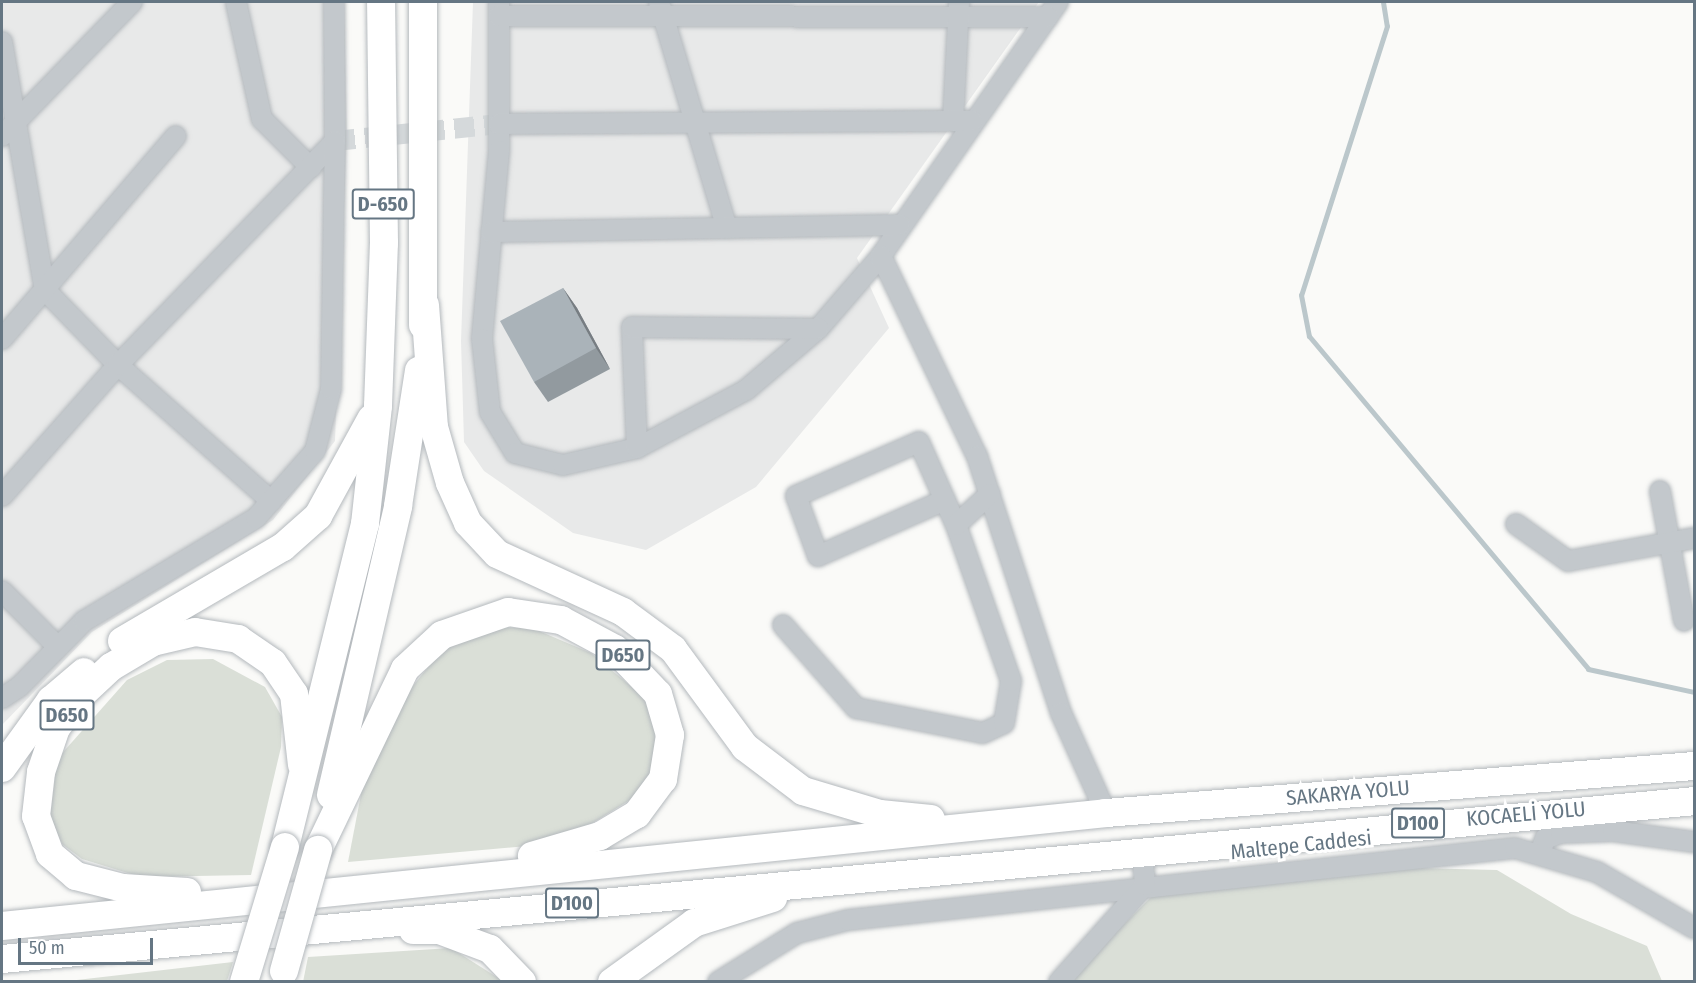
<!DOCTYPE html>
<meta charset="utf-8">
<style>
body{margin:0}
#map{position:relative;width:1696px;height:983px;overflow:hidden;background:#fafaf8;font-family:"Fira Sans Condensed",sans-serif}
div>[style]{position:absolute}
.built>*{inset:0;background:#e8e9e9}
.green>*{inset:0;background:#dadfd7}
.stream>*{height:5px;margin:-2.5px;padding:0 2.5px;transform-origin:2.5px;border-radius:2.5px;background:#bbc7cb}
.minor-tunnel>*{height:20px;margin-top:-10px;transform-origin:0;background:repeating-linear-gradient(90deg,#d5d9db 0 20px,transparent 0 30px)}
.roads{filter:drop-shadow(0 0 2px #b4b9bd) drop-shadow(0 0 2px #b4b9bd)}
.minor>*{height:20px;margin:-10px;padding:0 10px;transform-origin:10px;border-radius:10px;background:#c3c8cc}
.highway>*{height:28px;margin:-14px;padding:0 14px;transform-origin:14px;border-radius:14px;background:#fff}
.bridges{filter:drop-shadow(0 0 2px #b4b9bd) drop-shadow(0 0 2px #b4b9bd)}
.highway-bridge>*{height:28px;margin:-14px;padding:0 14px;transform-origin:14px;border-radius:14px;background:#fff}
.wall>*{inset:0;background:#929a9f}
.shaded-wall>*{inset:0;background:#777d82}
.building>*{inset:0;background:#aab3b9}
span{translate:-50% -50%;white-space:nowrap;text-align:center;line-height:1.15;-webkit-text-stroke:6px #fff;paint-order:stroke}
.shield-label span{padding:2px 4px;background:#fff;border:2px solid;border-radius:4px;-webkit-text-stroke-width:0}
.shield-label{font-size:20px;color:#657683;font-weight:700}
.street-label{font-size:21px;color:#657683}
.frame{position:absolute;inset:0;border:3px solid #657683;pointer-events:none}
.scale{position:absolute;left:18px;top:938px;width:135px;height:27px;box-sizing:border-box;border:3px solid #657683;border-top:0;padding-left:8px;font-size:18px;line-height:21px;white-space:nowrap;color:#657683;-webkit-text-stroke:4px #fff;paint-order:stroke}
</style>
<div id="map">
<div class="built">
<div style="clip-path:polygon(2px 2px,344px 2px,347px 131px,335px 441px,273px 520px,92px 632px,2px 725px)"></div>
<div style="clip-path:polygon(473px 2px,1039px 2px,857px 258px,889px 328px,756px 487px,646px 550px,573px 533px,484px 471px,464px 442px,461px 341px)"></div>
</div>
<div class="green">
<div style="clip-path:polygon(490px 627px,532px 628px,591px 653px,645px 698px,661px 746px,643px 792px,560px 843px,348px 862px,363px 784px,400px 702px,445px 646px)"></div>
<div style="clip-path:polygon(213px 659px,265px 687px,282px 717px,281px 747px,251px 875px,141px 877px,82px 859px,62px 844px,50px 818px,57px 759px,127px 680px,167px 660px)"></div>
<div style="clip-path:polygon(1417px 868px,1497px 870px,1571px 914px,1647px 946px,1662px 981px,1066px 982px,1152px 896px)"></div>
<div style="clip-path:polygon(451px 948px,503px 981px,303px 982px,308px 957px)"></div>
<div style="clip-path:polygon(233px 962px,227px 981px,68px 981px)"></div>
</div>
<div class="stream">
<div style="left:1383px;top:2px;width:24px;rotate:81deg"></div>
<div style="left:1387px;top:26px;width:282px;rotate:107.7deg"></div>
<div style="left:1301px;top:295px;width:42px;rotate:79deg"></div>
<div style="left:1309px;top:336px;width:434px;rotate:50deg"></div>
<div style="left:1588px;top:669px;width:108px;rotate:12.2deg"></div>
</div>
<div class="minor-tunnel">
<div style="left:335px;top:141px;width:165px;rotate:-5.9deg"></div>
</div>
<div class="roads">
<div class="minor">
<div style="left:236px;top:2px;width:120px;rotate:77.5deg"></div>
<div style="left:262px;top:119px;width:69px;rotate:45deg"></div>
<div style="left:499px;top:2px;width:149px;rotate:90deg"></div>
<div style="left:499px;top:151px;width:189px;rotate:95.2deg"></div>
<div style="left:482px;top:339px;width:73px;rotate:83.7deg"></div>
<div style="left:490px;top:412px;width:48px;rotate:58.6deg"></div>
<div style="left:515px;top:453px;width:49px;rotate:14deg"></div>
<div style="left:563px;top:465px;width:76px;rotate:-12.9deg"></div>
<div style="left:637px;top:448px;width:123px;rotate:-28deg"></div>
<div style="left:746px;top:390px;width:94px;rotate:-40.3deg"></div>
<div style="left:818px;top:329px;width:96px;rotate:-49.2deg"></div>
<div style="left:659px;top:2px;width:236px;rotate:73.3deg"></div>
<div style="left:1058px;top:2px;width:310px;rotate:124.9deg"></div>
<div style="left:881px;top:256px;width:222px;rotate:64.4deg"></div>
<div style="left:977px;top:456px;width:270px;rotate:71.9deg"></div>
<div style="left:1061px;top:713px;width:110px;rotate:65.8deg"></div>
<div style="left:499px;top:16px;width:549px;rotate:0.1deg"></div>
<div style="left:2px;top:42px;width:252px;rotate:80.2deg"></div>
<div style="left:45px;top:290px;width:105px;rotate:45.8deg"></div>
<div style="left:118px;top:365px;width:205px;rotate:41.6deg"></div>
<div style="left:953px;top:121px;width:119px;rotate:-87.1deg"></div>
<div style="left:499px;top:124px;width:473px;rotate:-0.4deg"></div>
<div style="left:2px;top:136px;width:187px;rotate:-45.9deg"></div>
<div style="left:491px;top:232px;width:409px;rotate:-1deg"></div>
<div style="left:2px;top:339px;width:267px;rotate:-49.4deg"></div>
<div style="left:637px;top:448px;width:121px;rotate:-92.4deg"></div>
<div style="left:632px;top:327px;width:186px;rotate:0.6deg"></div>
<div style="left:1660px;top:491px;width:132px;rotate:79.5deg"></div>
<div style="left:2px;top:496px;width:175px;rotate:-48.5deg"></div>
<div style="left:118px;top:365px;width:312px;rotate:-45.9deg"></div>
<div style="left:335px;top:141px;width:139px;rotate:-90.4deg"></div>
<div style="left:945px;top:500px;width:139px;rotate:156.2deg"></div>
<div style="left:818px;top:556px;width:64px;rotate:-110.1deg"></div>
<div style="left:796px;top:496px;width:134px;rotate:-23.7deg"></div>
<div style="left:919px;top:442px;width:91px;rotate:66deg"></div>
<div style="left:1516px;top:524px;width:64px;rotate:35.4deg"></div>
<div style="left:1568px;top:561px;width:128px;rotate:-10.3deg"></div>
<div style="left:2px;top:591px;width:79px;rotate:45deg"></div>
<div style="left:783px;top:625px;width:111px;rotate:48.7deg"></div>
<div style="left:856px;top:708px;width:129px;rotate:11.1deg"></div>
<div style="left:983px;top:733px;width:23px;rotate:-25deg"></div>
<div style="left:1004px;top:723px;width:43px;rotate:-80.5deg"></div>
<div style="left:1011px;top:681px;width:165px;rotate:-109.4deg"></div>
<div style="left:956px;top:525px;width:46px;rotate:-42.4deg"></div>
<div style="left:2px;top:698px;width:20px;rotate:-33deg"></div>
<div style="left:19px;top:687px;width:93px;rotate:-45.4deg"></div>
<div style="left:84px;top:621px;width:200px;rotate:-30.9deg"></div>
<div style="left:256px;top:518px;width:89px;rotate:-48.6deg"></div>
<div style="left:315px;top:451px;width:64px;rotate:-75.5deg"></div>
<div style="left:331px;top:389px;width:248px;rotate:-89.1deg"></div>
<div style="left:1541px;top:851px;width:13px;rotate:-72deg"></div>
<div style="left:1545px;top:839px;width:17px;rotate:-21deg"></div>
<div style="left:1561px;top:833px;width:52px;rotate:-2.2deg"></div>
<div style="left:1613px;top:831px;width:82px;rotate:7.7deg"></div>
<div style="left:718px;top:982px;width:93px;rotate:-31.8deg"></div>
<div style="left:797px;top:933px;width:53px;rotate:-14.3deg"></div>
<div style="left:848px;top:920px;width:671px;rotate:-6.16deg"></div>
<div style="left:1515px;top:848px;width:85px;rotate:16.3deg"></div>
<div style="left:1597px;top:872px;width:112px;rotate:30deg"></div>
<div style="left:1059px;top:982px;width:130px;rotate:-48.4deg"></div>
<div style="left:1145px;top:885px;width:35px;rotate:-95deg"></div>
</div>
<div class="highway">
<div style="left:423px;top:2px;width:323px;rotate:90deg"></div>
<div style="left:425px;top:305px;width:122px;rotate:85.8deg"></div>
<div style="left:434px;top:427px;width:58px;rotate:74.1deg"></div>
<div style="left:450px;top:483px;width:44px;rotate:65.8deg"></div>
<div style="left:468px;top:523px;width:42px;rotate:46.9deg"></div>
<div style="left:497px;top:554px;width:139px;rotate:24.7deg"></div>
<div style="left:623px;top:612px;width:62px;rotate:36.5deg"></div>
<div style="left:673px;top:649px;width:122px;rotate:53.7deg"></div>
<div style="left:745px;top:747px;width:73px;rotate:37.2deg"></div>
<div style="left:803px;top:791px;width:80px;rotate:16.6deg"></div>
<div style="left:880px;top:814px;width:51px;rotate:5.6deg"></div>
<div style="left:122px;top:641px;width:186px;rotate:-30.3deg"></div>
<div style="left:283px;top:547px;width:47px;rotate:-41.5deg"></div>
<div style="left:318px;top:516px;width:111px;rotate:-61.3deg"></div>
<div style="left:2px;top:768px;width:84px;rotate:-54.2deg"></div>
<div style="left:51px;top:700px;width:43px;rotate:-40.3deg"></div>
<div style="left:331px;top:795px;width:297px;rotate:-76.9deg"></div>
<div style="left:398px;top:506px;width:137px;rotate:-81.2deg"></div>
<div style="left:285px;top:847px;width:333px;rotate:-76.1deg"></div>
<div style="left:365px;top:524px;width:119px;rotate:-83.7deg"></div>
<div style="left:378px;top:406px;width:163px;rotate:-87.9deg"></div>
<div style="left:384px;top:243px;width:241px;rotate:-90.7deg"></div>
<div style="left:318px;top:850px;width:201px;rotate:-64.3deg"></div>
<div style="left:405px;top:669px;width:50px;rotate:-42.6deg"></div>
<div style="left:442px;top:635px;width:70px;rotate:-19.2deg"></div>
<div style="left:508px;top:612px;width:54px;rotate:8.6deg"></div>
<div style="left:561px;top:620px;width:61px;rotate:28.2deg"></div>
<div style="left:615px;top:649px;width:62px;rotate:46.3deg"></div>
<div style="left:658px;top:694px;width:43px;rotate:73.7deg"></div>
<div style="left:670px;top:735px;width:45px;rotate:99deg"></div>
<div style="left:663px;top:779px;width:44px;rotate:126.6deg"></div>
<div style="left:637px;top:814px;width:43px;rotate:149.3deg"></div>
<div style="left:600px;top:836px;width:71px;rotate:163.6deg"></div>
<div style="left:187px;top:892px;width:64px;rotate:-176.4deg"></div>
<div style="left:123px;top:888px;width:49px;rotate:-165.7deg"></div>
<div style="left:76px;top:876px;width:34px;rotate:-140deg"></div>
<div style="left:50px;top:854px;width:40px;rotate:-110.2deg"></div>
<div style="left:36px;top:816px;width:44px;rotate:-83.5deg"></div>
<div style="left:41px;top:772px;width:46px;rotate:-71.2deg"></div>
<div style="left:56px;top:728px;width:41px;rotate:-52.9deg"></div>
<div style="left:81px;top:695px;width:41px;rotate:-43deg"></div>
<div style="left:111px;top:667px;width:49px;rotate:-30.8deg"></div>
<div style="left:153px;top:642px;width:43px;rotate:-13.4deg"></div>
<div style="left:195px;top:632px;width:44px;rotate:9.2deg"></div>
<div style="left:238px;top:639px;width:42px;rotate:34.4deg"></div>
<div style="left:273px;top:663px;width:37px;rotate:56deg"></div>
<div style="left:294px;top:694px;width:71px;rotate:83.6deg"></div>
<div style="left:2px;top:926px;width:1110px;rotate:-5.84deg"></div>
<div style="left:1106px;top:813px;width:590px;rotate:-4.57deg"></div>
<div style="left:413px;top:930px;width:26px"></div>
<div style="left:439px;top:930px;width:54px;rotate:20.4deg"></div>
<div style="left:490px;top:949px;width:46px;rotate:45.9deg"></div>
<div style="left:2px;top:959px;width:1699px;rotate:-5.33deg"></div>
<div style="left:612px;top:982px;width:101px;rotate:-35.7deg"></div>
<div style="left:694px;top:923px;width:83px;rotate:-17.6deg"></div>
</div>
</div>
<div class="bridges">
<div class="highway-bridge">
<div style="left:284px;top:971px;width:126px;rotate:-74.3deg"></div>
<div style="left:244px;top:982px;width:141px;rotate:-73.1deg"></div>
</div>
</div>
<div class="wall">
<div style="clip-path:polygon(563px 288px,577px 308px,610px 369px,548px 402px,534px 382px)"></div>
</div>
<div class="shaded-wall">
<div style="clip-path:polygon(563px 288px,577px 308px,610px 369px,596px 348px)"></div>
</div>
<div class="building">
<div style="clip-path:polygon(563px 288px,596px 348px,534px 382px,500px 321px)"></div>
</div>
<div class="shield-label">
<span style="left:383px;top:204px">D-650</span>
<span style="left:623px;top:655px">D650</span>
<span style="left:67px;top:715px">D650</span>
<span style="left:1418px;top:823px">D100</span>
<span style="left:572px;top:903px">D100</span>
</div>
<div class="street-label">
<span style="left:1348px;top:793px;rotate:-5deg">SAKARYA YOLU</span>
<span style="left:1526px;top:814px;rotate:-5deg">KOCAELİ YOLU</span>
<span style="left:1301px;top:845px;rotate:-6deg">Maltepe Caddesi</span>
</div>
<div class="frame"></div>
<div class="scale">50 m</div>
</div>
